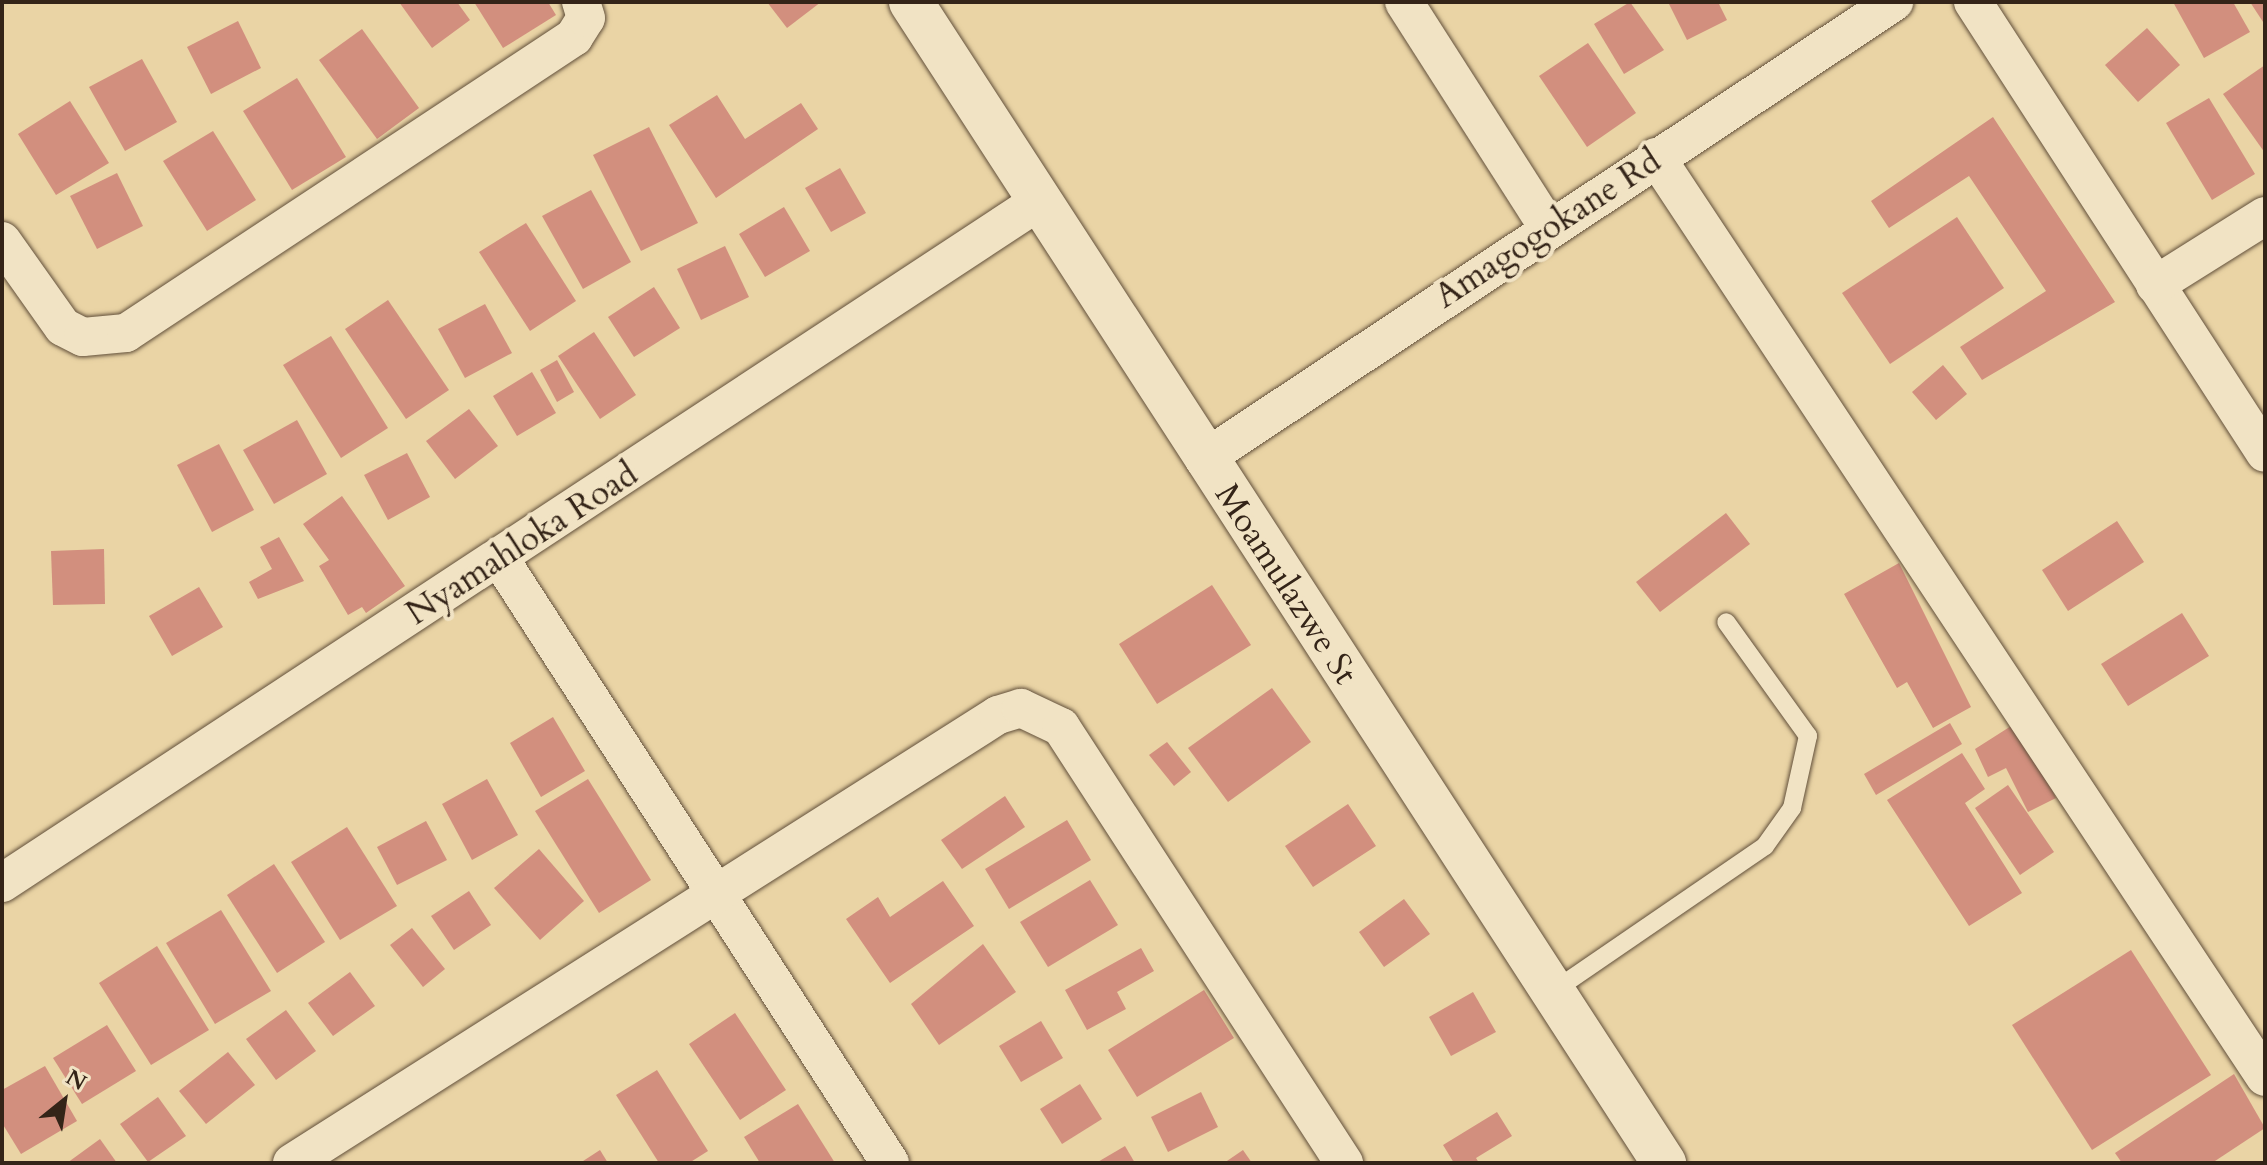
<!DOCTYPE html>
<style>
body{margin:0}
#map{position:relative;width:2267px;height:1165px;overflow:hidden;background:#ead4a5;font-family:Cardo,serif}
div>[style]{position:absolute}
.building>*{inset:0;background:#d28f7e}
.roads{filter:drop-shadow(0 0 2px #62503b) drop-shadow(0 0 2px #62503b)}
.lane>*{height:18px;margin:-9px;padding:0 9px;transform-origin:9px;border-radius:9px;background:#f1e3c4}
.street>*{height:38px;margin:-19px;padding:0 19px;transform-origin:19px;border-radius:19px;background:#f1e3c4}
.secondary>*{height:44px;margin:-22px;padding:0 22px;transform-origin:22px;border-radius:22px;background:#f1e3c4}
span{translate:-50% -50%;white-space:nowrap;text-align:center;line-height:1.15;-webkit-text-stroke:8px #f1e3c4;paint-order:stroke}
.street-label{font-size:34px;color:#342418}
.frame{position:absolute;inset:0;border:4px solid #342418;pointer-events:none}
.north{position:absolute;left:24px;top:1061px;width:80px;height:80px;-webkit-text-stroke:6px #f1e3c4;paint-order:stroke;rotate:30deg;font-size:22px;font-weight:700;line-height:32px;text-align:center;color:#342418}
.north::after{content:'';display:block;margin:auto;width:28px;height:36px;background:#342418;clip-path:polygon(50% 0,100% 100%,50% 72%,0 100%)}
</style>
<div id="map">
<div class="building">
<div style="clip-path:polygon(399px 2px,457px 2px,470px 20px,432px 48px)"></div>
<div style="clip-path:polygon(474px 2px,548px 2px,556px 15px,503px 48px)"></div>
<div style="clip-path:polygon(767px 2px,821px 2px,787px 28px)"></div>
<div style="clip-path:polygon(1630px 2px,1664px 50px,1624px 74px,1594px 24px)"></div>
<div style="clip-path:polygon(1668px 2px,1718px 2px,1727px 20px,1687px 40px)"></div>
<div style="clip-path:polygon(2173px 2px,2233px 2px,2250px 32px,2204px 58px)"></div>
<div style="clip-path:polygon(2250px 2px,2265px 2px,2265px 25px)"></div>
<div style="clip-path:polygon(238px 21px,261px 68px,211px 94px,187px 47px)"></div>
<div style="clip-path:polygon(2147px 28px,2180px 65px,2138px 102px,2105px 65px)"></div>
<div style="clip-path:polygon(362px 29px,419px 108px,377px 139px,319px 60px)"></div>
<div style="clip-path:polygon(1588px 43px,1636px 113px,1587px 147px,1539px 76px)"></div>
<div style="clip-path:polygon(142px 59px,177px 122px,125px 151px,89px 87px)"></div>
<div style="clip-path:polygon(2265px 65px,2265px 153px,2223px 94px)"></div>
<div style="clip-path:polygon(297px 78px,346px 157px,292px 190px,243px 111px)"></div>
<div style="clip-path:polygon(717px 95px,745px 139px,801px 103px,818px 129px,716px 198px,669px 125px)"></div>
<div style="clip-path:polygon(2209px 98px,2255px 174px,2212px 200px,2166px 123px)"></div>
<div style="clip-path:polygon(70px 101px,109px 163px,56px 195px,18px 134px)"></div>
<div style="clip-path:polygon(1993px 117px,2115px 302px,1982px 380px,1960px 347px,2046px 291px,1969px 176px,1889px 228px,1871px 201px)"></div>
<div style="clip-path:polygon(649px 127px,698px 223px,641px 251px,593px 155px)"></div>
<div style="clip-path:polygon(213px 131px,256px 200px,207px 231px,163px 161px)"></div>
<div style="clip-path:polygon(840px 168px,866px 213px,831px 232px,805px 188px)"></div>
<div style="clip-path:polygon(117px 173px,143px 226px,97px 249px,70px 196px)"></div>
<div style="clip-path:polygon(591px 190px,631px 262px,583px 289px,542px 216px)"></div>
<div style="clip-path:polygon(784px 207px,810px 251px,765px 277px,739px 234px)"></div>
<div style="clip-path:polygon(1957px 217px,2004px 288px,1890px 364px,1842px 293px)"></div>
<div style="clip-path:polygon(526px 223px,576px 301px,530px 331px,479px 252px)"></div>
<div style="clip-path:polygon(725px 246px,749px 297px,701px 320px,677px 269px)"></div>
<div style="clip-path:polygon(654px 287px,680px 328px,634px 357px,608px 317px)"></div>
<div style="clip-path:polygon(388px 300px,449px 390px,406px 419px,345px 329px)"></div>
<div style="clip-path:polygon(485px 304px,512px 353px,465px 378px,438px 329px)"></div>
<div style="clip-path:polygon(594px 332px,636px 395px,600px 419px,558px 356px)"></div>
<div style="clip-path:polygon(331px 336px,388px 428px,341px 458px,283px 365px)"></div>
<div style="clip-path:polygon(557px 360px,574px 392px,557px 402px,540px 370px)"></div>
<div style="clip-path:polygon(1943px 365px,1967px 394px,1936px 420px,1912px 392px)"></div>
<div style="clip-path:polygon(532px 372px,556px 413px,517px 436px,493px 396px)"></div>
<div style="clip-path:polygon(469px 409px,498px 446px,455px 479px,426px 441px)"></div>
<div style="clip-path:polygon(297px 420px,327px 474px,274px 504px,243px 450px)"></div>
<div style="clip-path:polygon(219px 444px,254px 510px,212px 532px,177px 465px)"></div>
<div style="clip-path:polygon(407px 453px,430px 497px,388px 520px,364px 475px)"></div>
<div style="clip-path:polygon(342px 496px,405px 586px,366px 613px,362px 607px,348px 615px,319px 566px,329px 560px,303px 524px)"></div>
<div style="clip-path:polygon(1726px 513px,1750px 544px,1660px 612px,1636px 582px)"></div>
<div style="clip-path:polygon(2117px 521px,2144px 562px,2068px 611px,2042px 570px)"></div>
<div style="clip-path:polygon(279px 537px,304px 581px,258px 599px,249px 582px,272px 569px,260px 547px)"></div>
<div style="clip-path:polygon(104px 549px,105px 604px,53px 605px,51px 551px)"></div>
<div style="clip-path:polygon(1899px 563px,1971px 707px,1933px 728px,1907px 682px,1897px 688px,1844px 594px)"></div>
<div style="clip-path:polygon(1212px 585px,1251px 645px,1157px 704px,1119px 644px)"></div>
<div style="clip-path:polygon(199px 587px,223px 627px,172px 656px,149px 616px)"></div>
<div style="clip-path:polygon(2182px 613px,2209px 656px,2128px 706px,2101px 664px)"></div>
<div style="clip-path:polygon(1272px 688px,1311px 742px,1228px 802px,1188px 748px)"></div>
<div style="clip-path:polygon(553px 717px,585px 771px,541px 797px,510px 743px)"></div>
<div style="clip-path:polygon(2019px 721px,2056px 798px,2028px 812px,2006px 768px,1988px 777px,1975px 749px)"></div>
<div style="clip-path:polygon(1950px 723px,1962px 744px,1876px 795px,1864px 774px)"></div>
<div style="clip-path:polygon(1167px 742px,1191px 772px,1174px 786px,1149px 755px)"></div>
<div style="clip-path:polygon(1962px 753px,1985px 789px,1965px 803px,2022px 893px,1969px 926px,1887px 800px)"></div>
<div style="clip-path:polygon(487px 779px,518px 835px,472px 860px,442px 804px)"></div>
<div style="clip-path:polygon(588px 779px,651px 880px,599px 913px,535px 811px)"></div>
<div style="clip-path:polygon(2008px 785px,2054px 852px,2020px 875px,1975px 808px)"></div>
<div style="clip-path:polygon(1005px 796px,1025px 827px,962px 869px,941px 840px)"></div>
<div style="clip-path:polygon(1348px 804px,1376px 846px,1313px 887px,1285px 846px)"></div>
<div style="clip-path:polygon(1067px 820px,1091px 860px,1009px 909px,985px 869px)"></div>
<div style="clip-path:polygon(426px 821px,447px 860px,397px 885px,377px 847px)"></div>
<div style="clip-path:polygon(347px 827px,397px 906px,340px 940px,291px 862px)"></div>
<div style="clip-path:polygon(539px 849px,584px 901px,540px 940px,494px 888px)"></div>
<div style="clip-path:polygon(274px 864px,325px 942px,277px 973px,227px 895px)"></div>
<div style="clip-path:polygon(1090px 880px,1118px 925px,1048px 967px,1020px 922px)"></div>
<div style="clip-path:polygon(943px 881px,974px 926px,890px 983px,846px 919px,878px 897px,890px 917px)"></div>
<div style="clip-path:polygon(469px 891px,491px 925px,454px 950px,431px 916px)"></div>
<div style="clip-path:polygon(1404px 899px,1430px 934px,1384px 967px,1359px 932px)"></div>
<div style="clip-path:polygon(221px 910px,271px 991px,215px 1024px,166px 943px)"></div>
<div style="clip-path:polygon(412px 928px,445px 969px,423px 987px,390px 945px)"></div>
<div style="clip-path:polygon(983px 944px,1016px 992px,939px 1045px,911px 1004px)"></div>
<div style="clip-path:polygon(157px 946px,209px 1030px,151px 1065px,99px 983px)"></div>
<div style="clip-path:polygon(1141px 948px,1154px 971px,1117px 992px,1126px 1009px,1087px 1030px,1065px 990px)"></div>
<div style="clip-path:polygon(2131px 950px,2211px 1075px,2092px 1150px,2012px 1025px)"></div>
<div style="clip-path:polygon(350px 972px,375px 1006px,333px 1036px,308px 1003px)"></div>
<div style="clip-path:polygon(1204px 990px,1234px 1038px,1137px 1097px,1108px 1050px)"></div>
<div style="clip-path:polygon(1473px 992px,1496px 1032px,1451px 1056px,1429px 1017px)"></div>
<div style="clip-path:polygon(286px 1010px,316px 1051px,276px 1080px,246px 1039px)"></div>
<div style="clip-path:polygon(735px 1013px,786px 1090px,740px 1120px,689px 1044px)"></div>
<div style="clip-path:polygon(1041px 1021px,1063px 1058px,1021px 1082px,999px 1046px)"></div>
<div style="clip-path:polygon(107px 1025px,136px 1071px,82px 1104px,53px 1058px)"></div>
<div style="clip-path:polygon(228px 1052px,255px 1085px,206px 1124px,179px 1091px)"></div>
<div style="clip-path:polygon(45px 1066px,77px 1121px,21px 1154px,2px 1123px,2px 1090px)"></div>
<div style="clip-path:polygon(657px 1070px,708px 1151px,689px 1163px,659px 1163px,616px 1095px)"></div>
<div style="clip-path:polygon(2234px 1074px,2265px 1128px,2212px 1163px,2122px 1163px,2115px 1153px)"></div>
<div style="clip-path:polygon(1080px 1084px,1102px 1119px,1062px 1144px,1040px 1109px)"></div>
<div style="clip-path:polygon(1201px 1092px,1218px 1127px,1168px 1152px,1151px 1117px)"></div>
<div style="clip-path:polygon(158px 1097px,186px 1136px,148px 1162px,120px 1124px)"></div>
<div style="clip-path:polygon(798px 1104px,835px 1163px,760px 1163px,744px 1137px)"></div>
<div style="clip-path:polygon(1497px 1112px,1512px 1136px,1476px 1158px,1479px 1163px,1454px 1163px,1443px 1145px)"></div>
<div style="clip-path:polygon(100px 1139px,117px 1163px,67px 1163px)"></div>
<div style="clip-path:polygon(1125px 1146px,1135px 1163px,1096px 1163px)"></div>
<div style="clip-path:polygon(600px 1150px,608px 1163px,580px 1163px)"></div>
<div style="clip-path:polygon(1243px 1150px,1252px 1163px,1224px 1163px)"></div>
</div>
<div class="roads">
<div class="lane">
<div style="left:1552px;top:992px;width:258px;rotate:-34.4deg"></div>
<div style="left:1765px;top:846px;width:47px;rotate:-54.6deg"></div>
<div style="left:1792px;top:808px;width:74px;rotate:-77.5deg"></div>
<div style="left:1808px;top:736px;width:140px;rotate:-125.7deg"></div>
</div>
<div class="street">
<div style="left:1404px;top:2px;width:267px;rotate:57.4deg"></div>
<div style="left:1973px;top:2px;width:537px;rotate:57.08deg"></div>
<div style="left:1656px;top:157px;width:1103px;rotate:56.5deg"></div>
<div style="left:2px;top:241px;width:105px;rotate:54.7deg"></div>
<div style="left:63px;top:327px;width:22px;rotate:27deg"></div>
<div style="left:83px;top:337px;width:43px;rotate:-5.3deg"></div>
<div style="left:126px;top:333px;width:537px;rotate:-33.45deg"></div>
<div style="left:574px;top:37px;width:22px;rotate:-58deg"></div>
<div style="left:586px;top:18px;width:17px;rotate:-107deg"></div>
<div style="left:2155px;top:285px;width:130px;rotate:-32.1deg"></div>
<div style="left:1204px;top:459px;width:828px;rotate:-33.52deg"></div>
<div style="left:500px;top:559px;width:719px;rotate:57.15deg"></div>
<div style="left:2px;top:883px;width:1242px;rotate:-33.31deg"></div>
<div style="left:292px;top:1163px;width:836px;rotate:-32.4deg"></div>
<div style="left:998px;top:715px;width:24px;rotate:-17deg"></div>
<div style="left:1021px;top:708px;width:44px;rotate:25.4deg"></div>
<div style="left:1061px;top:727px;width:520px;rotate:57.01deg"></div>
</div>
<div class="secondary">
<div style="left:911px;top:2px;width:1384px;rotate:57.03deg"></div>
</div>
</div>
<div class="street-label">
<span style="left:1548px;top:229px;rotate:-33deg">Amagogokane Rd</span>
<span style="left:522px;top:544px;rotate:-33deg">Nyamahloka Road</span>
<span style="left:1286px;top:584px;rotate:57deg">Moamulazwe St</span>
</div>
<div class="frame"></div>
<div class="north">N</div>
</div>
